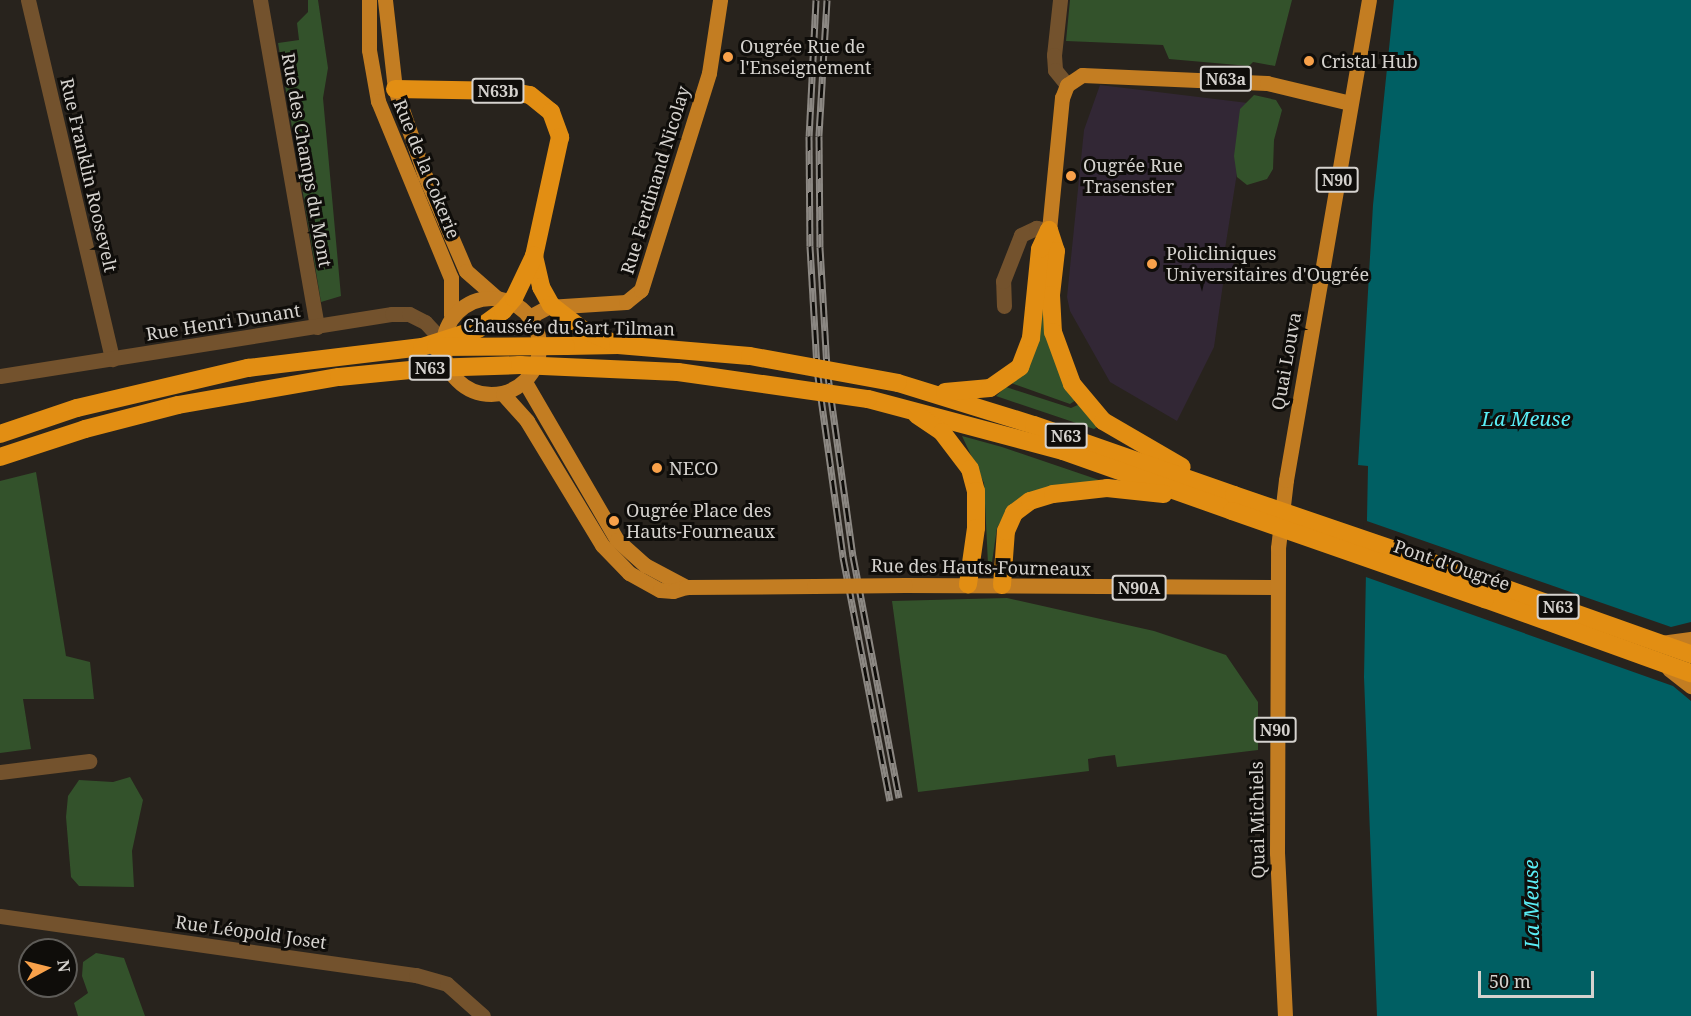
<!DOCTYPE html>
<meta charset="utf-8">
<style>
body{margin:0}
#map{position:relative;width:1691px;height:1016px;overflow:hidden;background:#28231d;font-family:"Noto Serif",serif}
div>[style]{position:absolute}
.medical>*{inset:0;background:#322735}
.green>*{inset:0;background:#33522b}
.water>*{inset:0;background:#005f63}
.pier>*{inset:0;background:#28231d}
.minor>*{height:15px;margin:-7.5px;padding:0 7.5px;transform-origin:7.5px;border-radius:7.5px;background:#73522d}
.major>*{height:15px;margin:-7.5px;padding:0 7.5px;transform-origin:7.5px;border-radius:7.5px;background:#c37d22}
.major>.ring{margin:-7.5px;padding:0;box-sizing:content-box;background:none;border:15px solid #c37d22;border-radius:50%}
.highway>*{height:18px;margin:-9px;padding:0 9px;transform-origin:9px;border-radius:9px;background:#e28e13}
.rail>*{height:7px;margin-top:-3.5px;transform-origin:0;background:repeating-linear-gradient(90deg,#0f0d0a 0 14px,#8c8883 0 28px);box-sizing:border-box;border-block:2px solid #8c8883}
.major-bridge>*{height:15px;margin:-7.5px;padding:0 7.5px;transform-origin:7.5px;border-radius:7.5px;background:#c37d22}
.highway-bridge>*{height:18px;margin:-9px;padding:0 9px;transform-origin:9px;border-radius:9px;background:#e28e13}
.dots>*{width:16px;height:16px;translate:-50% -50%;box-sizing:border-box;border:3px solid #0f0d0a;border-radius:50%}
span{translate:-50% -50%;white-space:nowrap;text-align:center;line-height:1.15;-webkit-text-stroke:6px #0f0d0a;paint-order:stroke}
.shield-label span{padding:2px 4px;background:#0f0d0a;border:2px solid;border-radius:4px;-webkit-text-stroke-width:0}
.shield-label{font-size:16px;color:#d5d2ce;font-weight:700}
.poi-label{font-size:18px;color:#d5d2ce}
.left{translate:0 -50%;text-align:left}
.street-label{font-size:18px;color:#d5d2ce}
.water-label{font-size:20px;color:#5aedf5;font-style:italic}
.north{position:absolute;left:18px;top:938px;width:60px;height:60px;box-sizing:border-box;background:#0f0d0a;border:2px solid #5e5c58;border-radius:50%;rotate:83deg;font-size:16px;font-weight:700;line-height:24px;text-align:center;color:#d5d2ce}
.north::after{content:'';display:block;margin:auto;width:21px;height:27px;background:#f8a14a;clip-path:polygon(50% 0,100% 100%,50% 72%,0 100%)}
.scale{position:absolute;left:1478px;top:971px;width:116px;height:27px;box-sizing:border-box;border:3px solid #d5d2ce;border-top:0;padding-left:8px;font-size:18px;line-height:21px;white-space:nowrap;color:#d5d2ce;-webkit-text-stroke:4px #0f0d0a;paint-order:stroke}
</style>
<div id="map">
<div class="medical">
<div style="clip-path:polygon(1100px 85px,1248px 103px,1225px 249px,1235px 253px,1232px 275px,1224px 277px,1214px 347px,1177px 421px,1110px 382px,1070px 311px,1067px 297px,1084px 130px)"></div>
</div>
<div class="green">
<div style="clip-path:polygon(308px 0,318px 0,328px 68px,323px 98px,341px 296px,321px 302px,278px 43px,299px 40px,297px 23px,308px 12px)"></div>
<div style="clip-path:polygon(1070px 0,1292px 0,1275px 66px,1253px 62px,1249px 66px,1169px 59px,1163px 45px,1066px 41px)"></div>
<div style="clip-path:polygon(1254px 95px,1276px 100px,1282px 110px,1274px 140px,1273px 169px,1267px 179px,1247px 185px,1237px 177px,1234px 156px,1240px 109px)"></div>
<div style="clip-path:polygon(1045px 256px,1045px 304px,1076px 400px,1070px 404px,1011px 383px)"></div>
<div style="clip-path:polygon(1006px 387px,1071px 408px,1080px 404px,1099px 426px,1094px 429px,996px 396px)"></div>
<div style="clip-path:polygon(962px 436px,1002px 447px,1099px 480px,1007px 511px,997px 528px,992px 562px,988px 564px,984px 483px)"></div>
<div style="clip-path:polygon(36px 472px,66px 656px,90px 662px,94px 699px,23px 699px,31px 749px,0 753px,0 481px)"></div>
<div style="clip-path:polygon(1007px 598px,1154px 631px,1226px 655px,1258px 702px,1258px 750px,1117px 767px,1115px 755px,1099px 757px,1088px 759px,1089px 771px,918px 792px,892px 601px)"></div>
<div style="clip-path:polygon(130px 777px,143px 800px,132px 851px,134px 887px,79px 886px,71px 877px,66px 817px,68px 796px,79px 780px,113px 782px)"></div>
<div style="clip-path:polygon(96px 953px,124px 958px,145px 1016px,78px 1016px,74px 1003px,88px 993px,82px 976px,83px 962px)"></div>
</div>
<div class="water">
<div style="clip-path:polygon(1394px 0,1691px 0,1691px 1016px,1377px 1016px,1364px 677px,1368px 466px,1358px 465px,1373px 205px)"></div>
</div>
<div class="pier">
<div style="clip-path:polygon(1364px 520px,1671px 627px,1691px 622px,1691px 701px,1673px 686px,1363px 576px)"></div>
</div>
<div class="minor">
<div style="left:28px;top:0;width:369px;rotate:76.8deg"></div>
<div style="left:260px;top:0;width:332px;rotate:80.1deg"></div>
<div style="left:1060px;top:0;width:55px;rotate:96.2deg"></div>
<div style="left:1054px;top:55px;width:15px;rotate:86deg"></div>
<div style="left:1055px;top:70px;width:19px;rotate:51deg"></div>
<div style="left:1004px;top:306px;width:25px;rotate:-92deg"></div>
<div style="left:1003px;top:281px;width:49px;rotate:-68.6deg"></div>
<div style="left:1021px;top:235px;width:17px;rotate:-25deg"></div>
<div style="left:1036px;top:228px;width:13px;rotate:9deg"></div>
<div style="left:0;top:376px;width:397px;rotate:-9deg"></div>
<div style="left:392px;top:314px;width:17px"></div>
<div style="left:409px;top:314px;width:18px;rotate:27deg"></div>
<div style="left:425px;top:322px;width:26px;rotate:47deg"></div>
<div style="left:0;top:772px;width:90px;rotate:-7deg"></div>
<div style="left:0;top:916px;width:420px;rotate:8.1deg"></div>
<div style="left:416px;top:975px;width:32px;rotate:16deg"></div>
<div style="left:447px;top:984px;width:48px;rotate:41.6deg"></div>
</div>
<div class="major">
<div style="left:369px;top:0;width:50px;rotate:90deg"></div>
<div style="left:369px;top:50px;width:52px;rotate:80deg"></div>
<div style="left:378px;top:101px;width:191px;rotate:67.6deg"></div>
<div style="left:451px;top:278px;width:37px;rotate:90deg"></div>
<div style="left:385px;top:0;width:90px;rotate:83.6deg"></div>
<div style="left:395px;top:89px;width:92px;rotate:71deg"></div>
<div style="left:425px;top:176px;width:103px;rotate:66.7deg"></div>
<div style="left:466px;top:271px;width:43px;rotate:41.2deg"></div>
<div style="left:1049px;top:230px;width:133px;rotate:-84.4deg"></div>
<div style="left:1062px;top:98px;width:14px;rotate:-69deg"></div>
<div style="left:1067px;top:85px;width:18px;rotate:-34deg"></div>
<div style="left:1082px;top:75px;width:185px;rotate:2.5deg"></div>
<div style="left:1267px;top:83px;width:85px;rotate:13.5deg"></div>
<div class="ring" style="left:443px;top:298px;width:81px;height:81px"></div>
<div style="left:529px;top:317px;width:21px;rotate:-28deg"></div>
<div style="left:548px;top:307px;width:78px;rotate:-3.7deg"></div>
<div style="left:626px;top:302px;width:19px;rotate:-39deg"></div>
<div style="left:641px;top:290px;width:227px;rotate:-72.6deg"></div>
<div style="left:709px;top:73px;width:74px;rotate:-81.4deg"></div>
<div style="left:525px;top:382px;width:183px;rotate:59.8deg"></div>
<div style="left:617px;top:540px;width:38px;rotate:42deg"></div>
<div style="left:645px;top:565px;width:47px;rotate:28.2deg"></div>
<div style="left:503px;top:394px;width:36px;rotate:48deg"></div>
<div style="left:527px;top:421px;width:145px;rotate:58.8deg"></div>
<div style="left:602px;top:545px;width:39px;rotate:46deg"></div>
<div style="left:629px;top:573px;width:35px;rotate:29deg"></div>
<div style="left:660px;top:590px;width:13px;rotate:4deg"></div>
<div style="left:673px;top:591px;width:14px;rotate:-17deg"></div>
<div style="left:686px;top:587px;width:128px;rotate:-0.4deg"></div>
<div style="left:905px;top:585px;width:371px;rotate:0.3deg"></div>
<div style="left:1661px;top:643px;width:30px;rotate:-8deg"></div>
<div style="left:1669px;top:669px;width:28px;rotate:38deg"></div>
<div style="left:1285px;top:1016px;width:163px;rotate:-92.8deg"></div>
<div style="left:1277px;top:853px;width:305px;rotate:-89.8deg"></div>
<div style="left:1278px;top:548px;width:68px;rotate:-83.3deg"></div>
<div style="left:1286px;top:480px;width:487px;rotate:-80.2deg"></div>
</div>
<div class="highway">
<div style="left:395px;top:89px;width:114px;rotate:1deg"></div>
<div style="left:509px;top:91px;width:21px;rotate:11deg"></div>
<div style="left:530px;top:95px;width:27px;rotate:39deg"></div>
<div style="left:551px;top:112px;width:27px;rotate:70deg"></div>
<div style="left:560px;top:137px;width:122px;rotate:102.3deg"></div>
<div style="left:1049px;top:230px;width:22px;rotate:72deg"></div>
<div style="left:1056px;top:251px;width:44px;rotate:96.5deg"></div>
<div style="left:1051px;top:295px;width:37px;rotate:87deg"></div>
<div style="left:1053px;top:332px;width:55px;rotate:69.9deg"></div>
<div style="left:1072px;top:384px;width:48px;rotate:50deg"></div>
<div style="left:1103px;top:421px;width:91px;rotate:30.2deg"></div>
<div style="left:566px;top:346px;width:52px;rotate:-1.1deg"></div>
<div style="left:898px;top:383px;width:142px;rotate:17.2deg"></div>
<div style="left:1034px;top:425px;width:212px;rotate:19.3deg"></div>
<div style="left:945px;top:392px;width:45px;rotate:-5.1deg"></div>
<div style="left:990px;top:388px;width:37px;rotate:-35deg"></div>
<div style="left:1020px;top:367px;width:31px;rotate:-69deg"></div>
<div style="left:1031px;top:338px;width:89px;rotate:-84.2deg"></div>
<div style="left:1040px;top:249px;width:21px;rotate:-65deg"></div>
<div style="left:868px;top:399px;width:202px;rotate:14.9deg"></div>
<div style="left:1063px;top:451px;width:179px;rotate:19.5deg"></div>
<div style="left:917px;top:415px;width:30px;rotate:34deg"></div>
<div style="left:942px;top:432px;width:46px;rotate:52.9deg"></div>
<div style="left:970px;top:469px;width:23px;rotate:75deg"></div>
<div style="left:976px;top:491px;width:37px;rotate:90deg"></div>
<div style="left:976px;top:528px;width:57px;rotate:98.1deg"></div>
<div style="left:0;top:434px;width:81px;rotate:-18.7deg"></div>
<div style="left:77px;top:408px;width:176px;rotate:-13.2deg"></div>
<div style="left:248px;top:368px;width:175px;rotate:-6.9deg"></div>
<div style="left:1456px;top:571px;width:249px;rotate:19.5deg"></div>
<div style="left:1002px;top:585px;width:54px;rotate:-85.8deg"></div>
<div style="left:1006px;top:531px;width:20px;rotate:-66deg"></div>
<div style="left:1014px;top:513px;width:20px;rotate:-37deg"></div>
<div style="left:1030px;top:501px;width:24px;rotate:-17deg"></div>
<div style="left:1053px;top:494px;width:54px;rotate:-6.3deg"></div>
<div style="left:1107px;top:488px;width:57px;rotate:6deg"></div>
<div style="left:1485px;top:599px;width:219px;rotate:19.8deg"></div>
</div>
<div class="rail">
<div style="left:816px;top:0;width:136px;rotate:92.9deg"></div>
<div style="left:809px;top:136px;width:110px;rotate:89.5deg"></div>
<div style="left:810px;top:246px;width:123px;rotate:86.7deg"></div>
<div style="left:817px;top:369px;width:190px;rotate:82.1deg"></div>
<div style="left:843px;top:557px;width:248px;rotate:79.1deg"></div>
<div style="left:827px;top:0;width:136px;rotate:93.4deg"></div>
<div style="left:819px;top:136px;width:111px;rotate:89.5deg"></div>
<div style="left:820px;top:247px;width:122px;rotate:86.7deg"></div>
<div style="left:827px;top:369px;width:189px;rotate:82.1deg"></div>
<div style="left:853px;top:556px;width:246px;rotate:79.2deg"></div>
</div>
<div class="major-bridge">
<div style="left:814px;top:586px;width:91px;rotate:-0.6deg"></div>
</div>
<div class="highway-bridge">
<div style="left:534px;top:256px;width:32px;rotate:77deg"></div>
<div style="left:541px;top:287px;width:21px;rotate:61deg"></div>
<div style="left:551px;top:305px;width:39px;rotate:38deg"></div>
<div style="left:582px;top:329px;width:39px;rotate:24deg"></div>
<div style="left:618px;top:345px;width:132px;rotate:4.8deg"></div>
<div style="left:750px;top:356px;width:150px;rotate:10.3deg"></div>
<div style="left:422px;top:347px;width:59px;rotate:-17.8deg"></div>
<div style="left:478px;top:329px;width:31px;rotate:-36deg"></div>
<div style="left:503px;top:311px;width:17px;rotate:-50deg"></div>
<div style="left:514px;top:298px;width:47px;rotate:-64.5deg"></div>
<div style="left:436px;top:347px;width:130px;rotate:-0.4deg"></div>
<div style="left:0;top:457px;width:89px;rotate:-18.2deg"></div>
<div style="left:85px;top:429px;width:96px;rotate:-14.5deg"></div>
<div style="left:178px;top:405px;width:163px;rotate:-9.9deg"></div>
<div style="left:339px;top:377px;width:92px;rotate:-5.6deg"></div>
<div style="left:431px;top:368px;width:89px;rotate:-1.9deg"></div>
<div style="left:520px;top:365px;width:158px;rotate:2.5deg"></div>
<div style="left:678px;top:372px;width:192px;rotate:8.1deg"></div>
<div style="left:1234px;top:495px;width:235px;rotate:18.9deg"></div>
<div style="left:1232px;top:511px;width:268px;rotate:19.2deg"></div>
</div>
<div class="dots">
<div style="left:728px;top:57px;background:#f8a14a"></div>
<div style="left:1309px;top:61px;background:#f8a14a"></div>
<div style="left:1071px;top:176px;background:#f8a14a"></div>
<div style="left:1152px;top:264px;background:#f8a14a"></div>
<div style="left:657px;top:468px;background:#f8a14a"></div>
<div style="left:614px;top:521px;background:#f8a14a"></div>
</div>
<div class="shield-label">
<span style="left:1226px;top:79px">N63a</span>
<span style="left:498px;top:91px">N63b</span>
<span style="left:1337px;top:180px">N90</span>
<span style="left:430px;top:368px">N63</span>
<span style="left:1066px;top:436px">N63</span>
<span style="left:1139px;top:588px">N90A</span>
<span style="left:1558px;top:607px">N63</span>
<span style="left:1275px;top:730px">N90</span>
</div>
<div class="poi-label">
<span class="left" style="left:740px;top:57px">Ougrée Rue de<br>l'Enseignement</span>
<span class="left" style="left:1321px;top:61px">Cristal Hub</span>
<span class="left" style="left:1083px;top:176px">Ougrée Rue<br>Trasenster</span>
<span class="left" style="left:1166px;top:264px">Policliniques<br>Universitaires d'Ougrée</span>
<span class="left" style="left:669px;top:468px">NECO</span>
<span class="left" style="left:626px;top:521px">Ougrée Place des<br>Hauts-Fourneaux</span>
</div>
<div class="street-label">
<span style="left:307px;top:160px;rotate:80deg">Rue des Champs du Mont</span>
<span style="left:427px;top:169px;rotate:68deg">Rue de la Cokerie</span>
<span style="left:89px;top:175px;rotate:77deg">Rue Franklin Roosevelt</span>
<span style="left:655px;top:180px;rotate:-73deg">Rue Ferdinand Nicolay</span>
<span style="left:223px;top:322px;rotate:-9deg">Rue Henri Dunant</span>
<span style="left:569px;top:327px;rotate:1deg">Chaussée du Sart Tilman</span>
<span style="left:1286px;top:361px;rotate:-80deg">Quai Louva</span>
<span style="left:1452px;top:565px;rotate:19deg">Pont d'Ougrée</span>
<span style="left:981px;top:567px;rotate:1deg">Rue des Hauts-Fourneaux</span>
<span style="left:1257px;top:820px;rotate:-91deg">Quai Michiels</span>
<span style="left:251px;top:932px;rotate:8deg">Rue Léopold Joset</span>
</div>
<div class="water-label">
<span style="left:1526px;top:418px">La Meuse</span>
<span style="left:1531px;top:904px;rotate:-91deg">La Meuse</span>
</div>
<div class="north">N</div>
<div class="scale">50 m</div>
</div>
